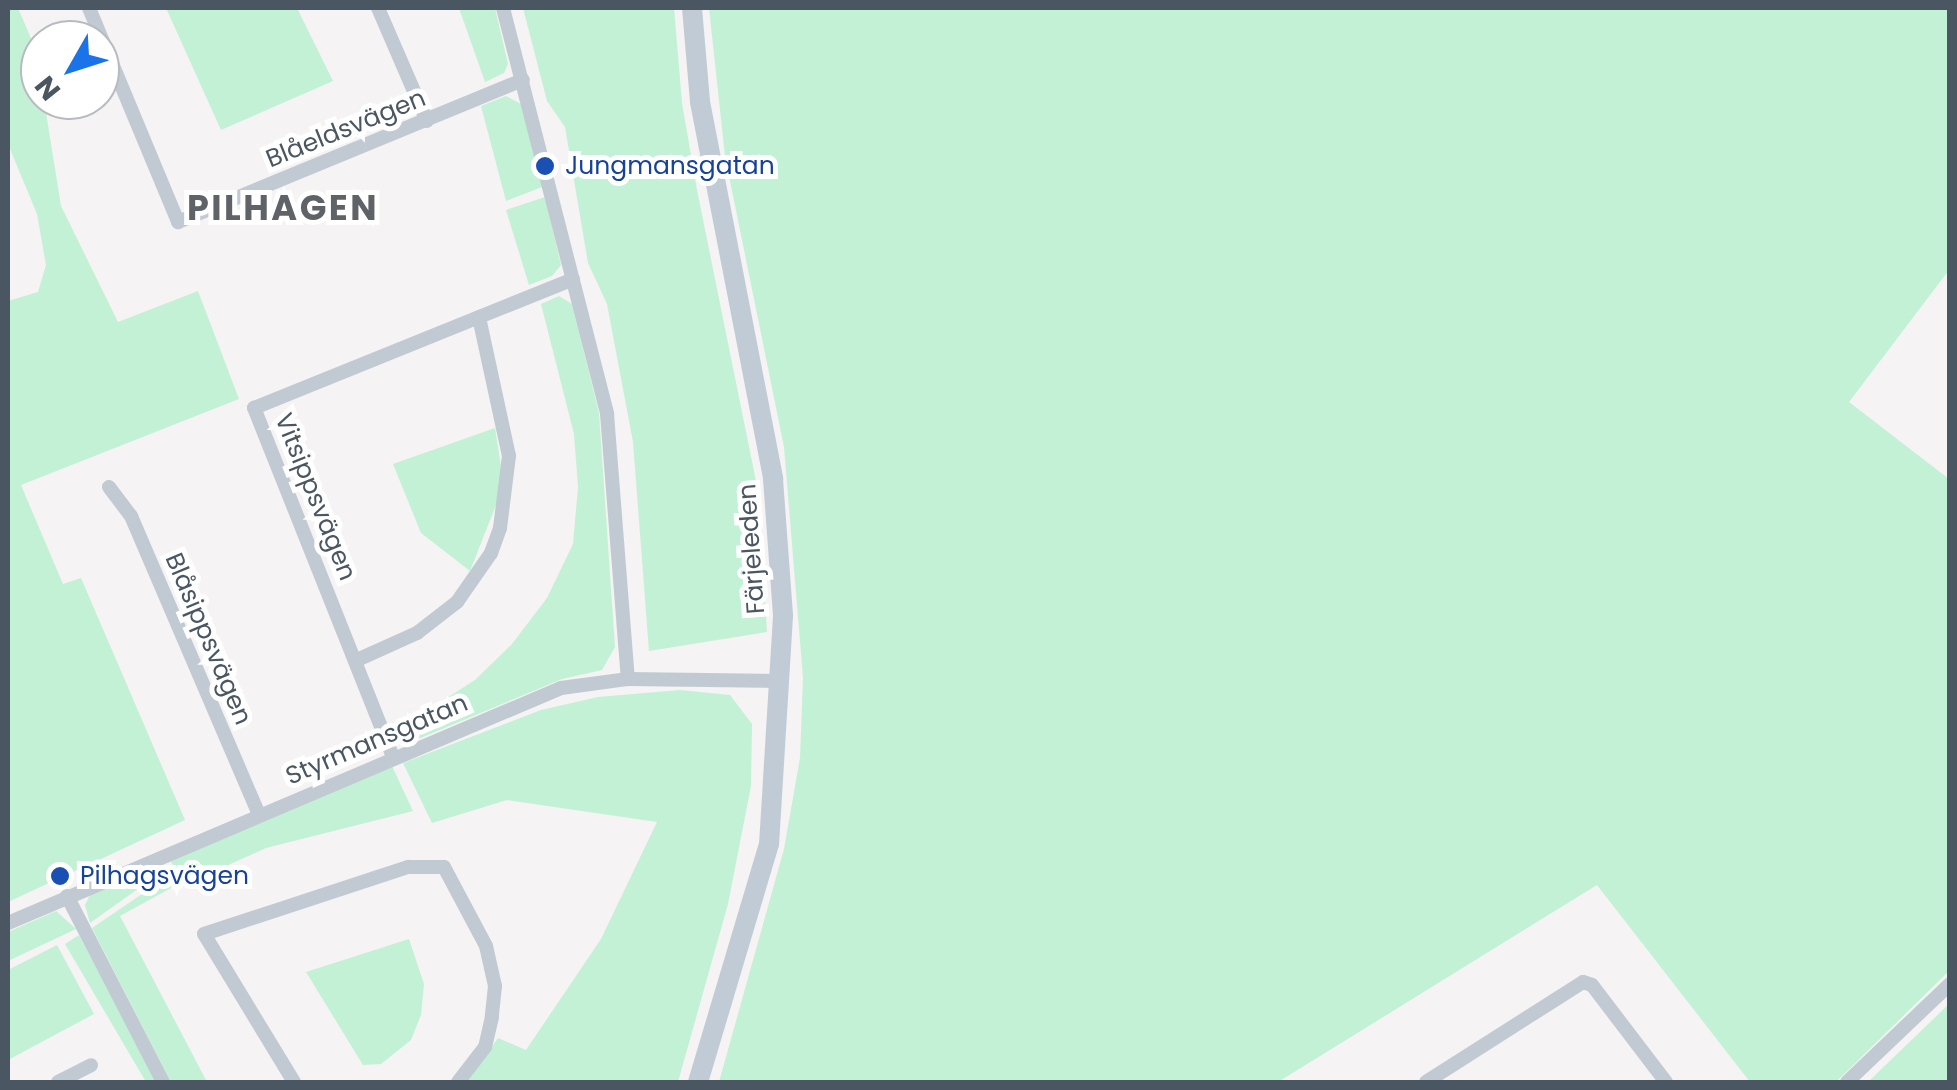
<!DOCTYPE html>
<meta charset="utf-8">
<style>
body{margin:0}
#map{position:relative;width:1957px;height:1090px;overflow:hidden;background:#f5f3f3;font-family:Poppins,sans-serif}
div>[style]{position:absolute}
.green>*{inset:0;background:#c3f1d5}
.street>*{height:14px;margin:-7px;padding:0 7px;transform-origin:7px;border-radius:7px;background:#c1cad2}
.secondary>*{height:20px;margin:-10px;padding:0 10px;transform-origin:10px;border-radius:10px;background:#c1cbd6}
.dots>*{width:28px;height:28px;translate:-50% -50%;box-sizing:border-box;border:5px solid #fff;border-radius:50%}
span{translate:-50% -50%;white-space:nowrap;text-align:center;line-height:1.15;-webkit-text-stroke:10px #fff;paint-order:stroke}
.street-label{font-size:25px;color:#4a5661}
.transit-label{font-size:25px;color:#164399}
.left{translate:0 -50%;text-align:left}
.district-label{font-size:35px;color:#5f6368;font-weight:700;letter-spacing:2.5px}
.frame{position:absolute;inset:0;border:10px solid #4a5661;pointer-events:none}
.north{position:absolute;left:20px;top:20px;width:100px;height:100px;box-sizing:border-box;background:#fff;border:2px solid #b7bbc0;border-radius:50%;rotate:231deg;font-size:28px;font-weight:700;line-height:40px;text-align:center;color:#4a5661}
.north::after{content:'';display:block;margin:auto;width:35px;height:45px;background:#1a73e8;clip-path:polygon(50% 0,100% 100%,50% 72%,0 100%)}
</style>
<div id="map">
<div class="green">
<div style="clip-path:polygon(8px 8px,18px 8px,36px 50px,40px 100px,44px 100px,61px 206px,118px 322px,198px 291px,239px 399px,21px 485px,63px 584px,81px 578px,185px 820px,8px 902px,8px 301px,38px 292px,46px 265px,37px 214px,8px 144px)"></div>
<div style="clip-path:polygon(166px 8px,297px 8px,333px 81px,221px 130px)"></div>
<div style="clip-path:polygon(459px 8px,495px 8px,508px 64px,504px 73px,485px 82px)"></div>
<div style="clip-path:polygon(523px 8px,674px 8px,682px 103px,697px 190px,758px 491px,767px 632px,649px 651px,633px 442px,607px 304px,588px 263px,565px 127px,547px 101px)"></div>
<div style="clip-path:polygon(709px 8px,1949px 8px,1949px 270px,1849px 402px,1949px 479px,1949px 971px,1836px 1082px,1750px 1082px,1597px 885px,1278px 1082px,719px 1082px,784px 849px,800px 758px,803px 678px,784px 447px,725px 156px)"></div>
<div style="clip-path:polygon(506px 96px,521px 104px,542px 187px,506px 201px,481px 106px)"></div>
<div style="clip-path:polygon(545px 197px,561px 265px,552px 276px,529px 285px,506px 210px)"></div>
<div style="clip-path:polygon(559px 296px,572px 304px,599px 413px,615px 647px,602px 670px,562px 679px,406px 744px,394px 736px,390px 724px,436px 705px,475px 680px,512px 644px,547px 598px,573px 544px,578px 487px,574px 434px,541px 304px)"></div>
<div style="clip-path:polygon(495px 428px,502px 473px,498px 500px,470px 571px,421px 533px,393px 464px)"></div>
<div style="clip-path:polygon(680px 690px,730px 695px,752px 724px,751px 786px,728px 904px,678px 1082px,467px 1082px,498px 1038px,526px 1050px,601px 939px,657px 822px,507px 800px,432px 823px,403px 763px,541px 710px,598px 697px)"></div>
<div style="clip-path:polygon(392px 766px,413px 811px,266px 848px,184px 885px,170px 860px)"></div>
<div style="clip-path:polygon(162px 863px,166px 869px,90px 923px,85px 905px,90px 895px)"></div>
<div style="clip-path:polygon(167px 877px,173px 887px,120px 916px,207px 1082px,171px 1082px,92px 928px)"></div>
<div style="clip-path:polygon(56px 911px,76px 929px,8px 961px,8px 932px)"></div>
<div style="clip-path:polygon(79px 935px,157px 1082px,146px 1082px,65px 944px)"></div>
<div style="clip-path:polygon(409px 939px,424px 984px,421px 1015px,411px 1040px,381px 1064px,363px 1065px,306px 972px)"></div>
<div style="clip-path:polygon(57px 945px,94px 1014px,8px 1060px,8px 970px)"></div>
<div style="clip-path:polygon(1949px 1004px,1949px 1082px,1868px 1082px)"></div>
</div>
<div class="street">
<div style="left:89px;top:8px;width:232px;rotate:67.4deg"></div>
<div style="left:178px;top:222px;width:373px;rotate:-22.4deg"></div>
<div style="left:378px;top:8px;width:123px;rotate:66.6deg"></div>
<div style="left:503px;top:8px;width:419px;rotate:75.6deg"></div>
<div style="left:607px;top:414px;width:266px;rotate:85.5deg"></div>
<div style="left:109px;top:487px;width:36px;rotate:53deg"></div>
<div style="left:131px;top:516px;width:324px;rotate:66.8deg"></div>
<div style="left:357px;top:660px;width:66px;rotate:-24.2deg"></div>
<div style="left:417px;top:633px;width:51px;rotate:-37.8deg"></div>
<div style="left:457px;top:602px;width:60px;rotate:-55.2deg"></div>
<div style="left:491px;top:553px;width:27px;rotate:-70deg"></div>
<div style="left:500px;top:528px;width:73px;rotate:-82.9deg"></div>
<div style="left:509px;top:456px;width:142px;rotate:-102.2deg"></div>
<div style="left:393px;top:757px;width:376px;rotate:-111.7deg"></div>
<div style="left:254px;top:408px;width:344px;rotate:-22deg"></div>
<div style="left:67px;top:896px;width:209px;rotate:62.7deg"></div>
<div style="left:8px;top:923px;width:601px;rotate:-23.02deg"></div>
<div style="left:561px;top:688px;width:68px;rotate:-7.7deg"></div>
<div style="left:628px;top:679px;width:154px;rotate:0.7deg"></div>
<div style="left:58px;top:1082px;width:37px;rotate:-27deg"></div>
<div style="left:294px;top:1082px;width:173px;rotate:-121.3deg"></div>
<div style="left:204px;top:934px;width:215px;rotate:-18.2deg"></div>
<div style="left:408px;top:867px;width:36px"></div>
<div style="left:444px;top:867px;width:89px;rotate:62deg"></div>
<div style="left:486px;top:946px;width:41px;rotate:77.3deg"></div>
<div style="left:495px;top:986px;width:31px;rotate:96deg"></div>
<div style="left:492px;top:1017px;width:31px;rotate:103deg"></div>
<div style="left:485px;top:1047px;width:44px;rotate:127.6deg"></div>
<div style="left:1426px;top:1082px;width:186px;rotate:-32.5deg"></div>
<div style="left:1583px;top:982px;width:9px;rotate:18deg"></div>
<div style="left:1592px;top:985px;width:122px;rotate:52.7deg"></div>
<div style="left:1847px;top:1082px;width:142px;rotate:-43.6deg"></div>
</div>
<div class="secondary">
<div style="left:692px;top:8px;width:94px;rotate:85.1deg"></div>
<div style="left:700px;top:102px;width:384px;rotate:79deg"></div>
<div style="left:773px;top:479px;width:137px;rotate:85.8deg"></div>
<div style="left:783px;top:616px;width:228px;rotate:93.5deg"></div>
<div style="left:769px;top:844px;width:248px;rotate:106.6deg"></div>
</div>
<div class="dots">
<div style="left:545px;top:166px;background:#1a4fb4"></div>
<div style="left:60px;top:876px;background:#1a4fb4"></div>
</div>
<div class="street-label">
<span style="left:346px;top:129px;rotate:-22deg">Blåeldsvägen</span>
<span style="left:315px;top:497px;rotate:68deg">Vitsippsvägen</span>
<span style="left:752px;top:549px;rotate:-94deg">Färjeleden</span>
<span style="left:208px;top:639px;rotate:67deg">Blåsippsvägen</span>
<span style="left:377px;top:740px;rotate:-23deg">Styrmansgatan</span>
</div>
<div class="transit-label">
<span class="left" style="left:565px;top:166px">Jungmansgatan</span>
<span class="left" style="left:80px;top:876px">Pilhagsvägen</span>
</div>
<div class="district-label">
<span style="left:283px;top:208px">PILHAGEN</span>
</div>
<div class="frame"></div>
<div class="north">N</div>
</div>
